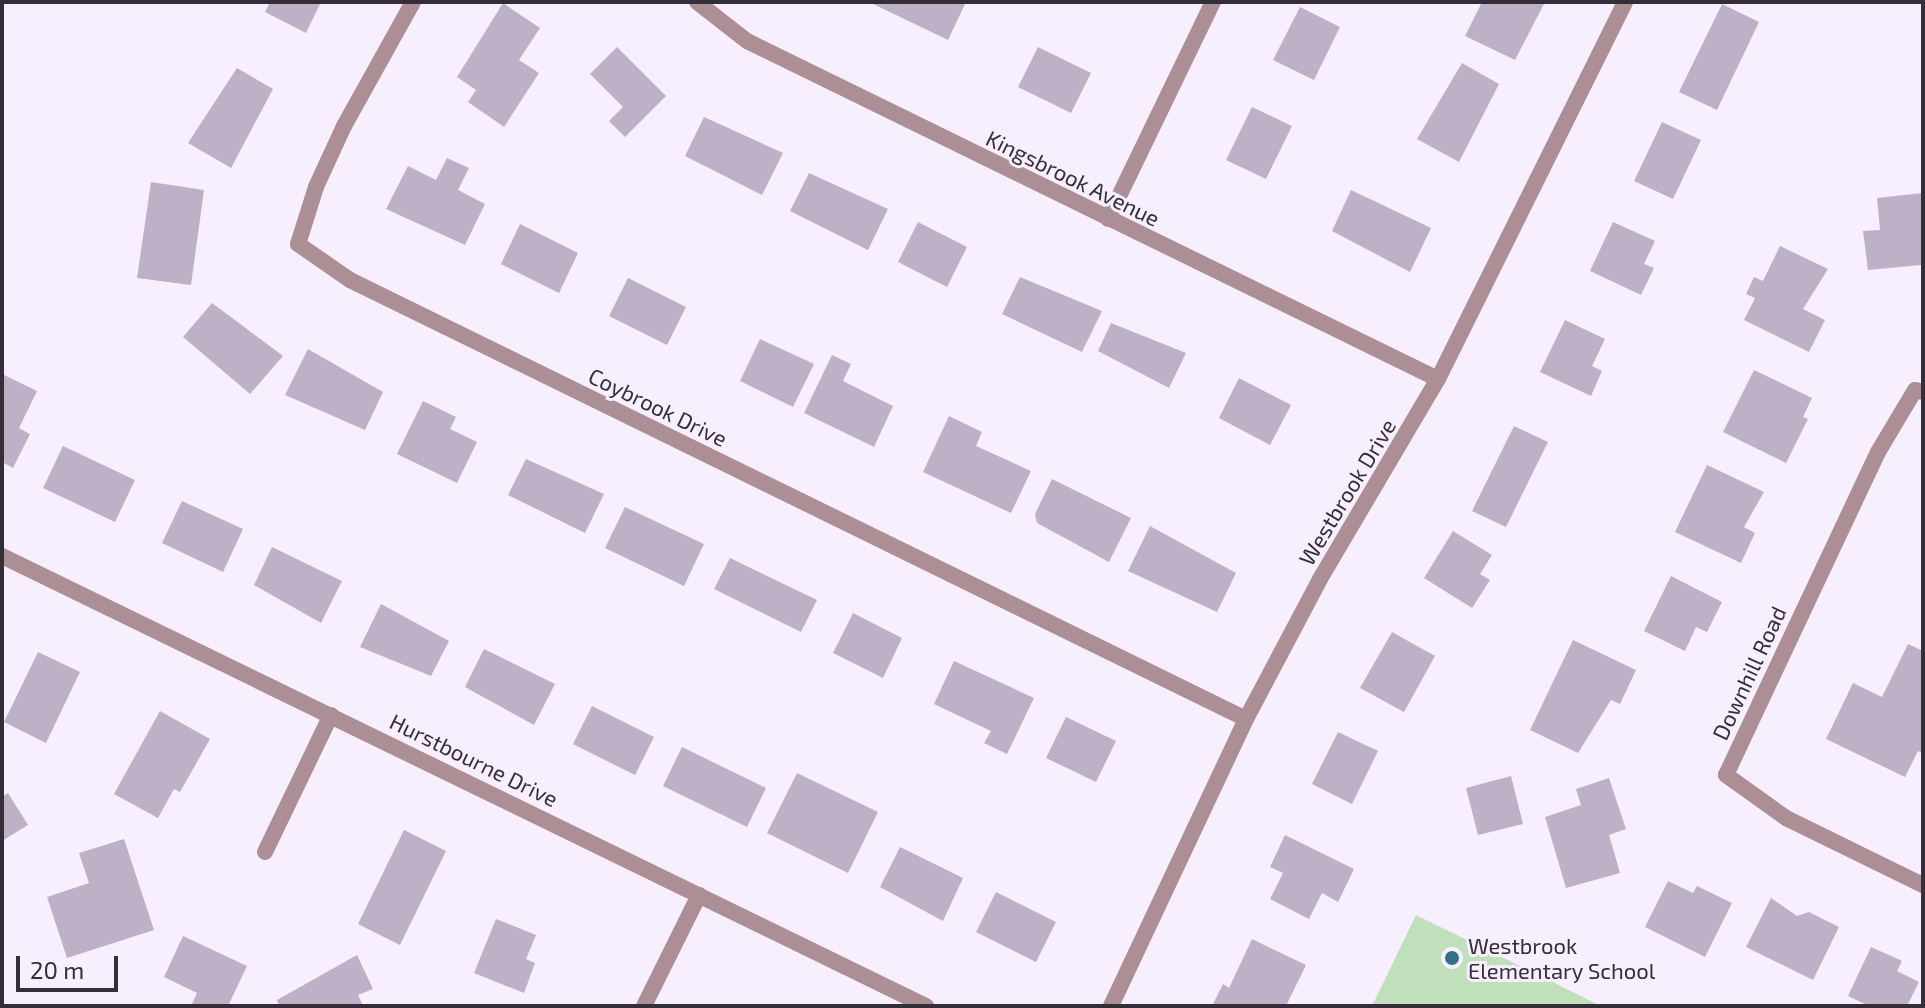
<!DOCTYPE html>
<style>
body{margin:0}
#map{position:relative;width:1925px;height:1008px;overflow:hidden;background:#f8effe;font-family:"Exo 2",sans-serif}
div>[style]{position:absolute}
.green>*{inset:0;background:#c0e0bc}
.building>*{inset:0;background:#beb0c7}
.minor>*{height:16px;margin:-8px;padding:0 8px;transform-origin:8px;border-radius:8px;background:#ab8f94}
.dots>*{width:22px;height:22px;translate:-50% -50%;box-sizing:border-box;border:4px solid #f8effe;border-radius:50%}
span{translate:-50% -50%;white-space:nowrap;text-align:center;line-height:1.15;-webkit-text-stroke:6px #f8effe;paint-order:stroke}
.street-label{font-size:22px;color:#332e37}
.poi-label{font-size:22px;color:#332e37}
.left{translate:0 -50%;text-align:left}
.frame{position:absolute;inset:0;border:4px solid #332e37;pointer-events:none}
.scale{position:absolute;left:16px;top:956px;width:102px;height:36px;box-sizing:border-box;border:4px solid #332e37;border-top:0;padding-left:10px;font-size:24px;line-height:28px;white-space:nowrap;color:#332e37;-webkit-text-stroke:6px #f8effe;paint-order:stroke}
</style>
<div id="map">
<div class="green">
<div style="clip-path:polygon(1416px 915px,1601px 1006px,1372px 1006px)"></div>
</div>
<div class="building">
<div style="clip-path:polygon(270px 2px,321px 2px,306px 33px,265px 12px)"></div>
<div style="clip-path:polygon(869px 2px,966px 2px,948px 40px)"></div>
<div style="clip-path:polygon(1482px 2px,1545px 2px,1515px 60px,1465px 36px)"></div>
<div style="clip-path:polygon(503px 3px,540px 28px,519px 60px,539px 73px,504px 127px,468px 102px,476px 90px,457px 77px)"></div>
<div style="clip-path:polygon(1722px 4px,1759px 22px,1717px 110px,1679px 92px)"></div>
<div style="clip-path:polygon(1300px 7px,1340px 27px,1314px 80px,1273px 60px)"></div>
<div style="clip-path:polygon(617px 47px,666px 96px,625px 137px,609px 121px,623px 107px,590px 74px)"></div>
<div style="clip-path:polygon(1038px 47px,1091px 73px,1071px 113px,1018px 87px)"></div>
<div style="clip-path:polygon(1462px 63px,1499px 84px,1459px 162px,1417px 139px)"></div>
<div style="clip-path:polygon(237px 68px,273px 89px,231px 168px,188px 143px)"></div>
<div style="clip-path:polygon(1252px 107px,1292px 126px,1266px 179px,1226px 160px)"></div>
<div style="clip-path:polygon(704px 117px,783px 153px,762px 195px,685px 156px)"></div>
<div style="clip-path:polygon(1662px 122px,1701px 140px,1673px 199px,1634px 181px)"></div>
<div style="clip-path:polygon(447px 158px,469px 168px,458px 190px,485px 204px,465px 245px,386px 209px,408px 166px,436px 180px)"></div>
<div style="clip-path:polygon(809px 173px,888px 209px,868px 250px,790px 211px)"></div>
<div style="clip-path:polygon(151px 182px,204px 190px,191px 285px,137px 278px)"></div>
<div style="clip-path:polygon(1351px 190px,1431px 228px,1410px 272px,1332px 231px)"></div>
<div style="clip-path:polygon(1923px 193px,1921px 265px,1868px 270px,1863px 231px,1880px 230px,1877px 198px)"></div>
<div style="clip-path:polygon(918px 222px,967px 247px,947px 287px,898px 262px)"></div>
<div style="clip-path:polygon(1613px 222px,1655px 241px,1644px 264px,1654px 268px,1641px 295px,1590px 271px)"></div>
<div style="clip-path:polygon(520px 224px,578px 253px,559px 293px,501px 264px)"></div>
<div style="clip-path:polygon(1780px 246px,1828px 269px,1803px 309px,1825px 320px,1809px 352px,1744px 320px,1755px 298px,1746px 294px,1754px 277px,1763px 281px)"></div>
<div style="clip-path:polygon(1020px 277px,1102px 311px,1082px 352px,1002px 314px)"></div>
<div style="clip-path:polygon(628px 278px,686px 307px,667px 345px,609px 316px)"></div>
<div style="clip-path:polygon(212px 303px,283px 356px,250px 394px,183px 337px)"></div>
<div style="clip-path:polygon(1565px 320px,1605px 339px,1592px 366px,1602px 371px,1591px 396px,1540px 372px)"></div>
<div style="clip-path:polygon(1111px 323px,1186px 353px,1169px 388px,1098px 351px)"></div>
<div style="clip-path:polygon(760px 339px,814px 364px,793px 407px,740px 381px)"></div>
<div style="clip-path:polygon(308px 349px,383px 392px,365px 430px,285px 395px)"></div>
<div style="clip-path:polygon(832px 355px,851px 364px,843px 381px,893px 406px,874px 447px,804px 413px)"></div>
<div style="clip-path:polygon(1754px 370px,1812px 398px,1803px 417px,1808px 419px,1786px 463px,1723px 432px)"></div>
<div style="clip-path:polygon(2px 374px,37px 391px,19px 428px,30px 434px,13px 468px,2px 462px)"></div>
<div style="clip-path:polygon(1239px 378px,1291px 405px,1270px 445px,1219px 418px)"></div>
<div style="clip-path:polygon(423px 401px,456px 417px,450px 429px,477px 442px,457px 483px,397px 454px)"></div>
<div style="clip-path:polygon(949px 416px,982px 432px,976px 446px,1031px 471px,1011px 513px,923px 472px)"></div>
<div style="clip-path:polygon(1514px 426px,1548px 442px,1506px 527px,1472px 511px)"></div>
<div style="clip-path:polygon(63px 446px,135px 480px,115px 522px,43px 488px)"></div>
<div style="clip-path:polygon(526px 459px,604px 494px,585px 533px,508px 495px)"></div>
<div style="clip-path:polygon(1707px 465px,1764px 492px,1744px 527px,1755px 533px,1741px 563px,1675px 532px)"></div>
<div style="clip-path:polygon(1052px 479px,1131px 518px,1109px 562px,1037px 523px,1035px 514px)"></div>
<div style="clip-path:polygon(182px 501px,243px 529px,223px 572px,162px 543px)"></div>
<div style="clip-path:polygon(625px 507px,704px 544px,684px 586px,605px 548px)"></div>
<div style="clip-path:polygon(1150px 526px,1236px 573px,1217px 612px,1128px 571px)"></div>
<div style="clip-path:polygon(1453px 531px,1492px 555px,1480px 574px,1490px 580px,1472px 608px,1424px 578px)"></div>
<div style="clip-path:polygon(272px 547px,342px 581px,321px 623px,254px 585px)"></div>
<div style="clip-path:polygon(730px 558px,817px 600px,801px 632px,714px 589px)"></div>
<div style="clip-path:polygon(1671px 576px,1722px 602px,1707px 632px,1696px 627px,1685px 651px,1644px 631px)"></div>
<div style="clip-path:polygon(381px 604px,449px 641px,431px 676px,360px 647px)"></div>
<div style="clip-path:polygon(853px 613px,902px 638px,883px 678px,833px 653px)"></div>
<div style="clip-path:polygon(1392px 632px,1435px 656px,1404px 712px,1360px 688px)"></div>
<div style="clip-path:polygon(1573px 640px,1636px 670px,1620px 704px,1611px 700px,1578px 753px,1530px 730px)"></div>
<div style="clip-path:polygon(1908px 644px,1923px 651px,1923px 753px,1918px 751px,1905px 777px,1826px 739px,1853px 683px,1882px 697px)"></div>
<div style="clip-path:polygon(484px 649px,555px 684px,534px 725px,465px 687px)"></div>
<div style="clip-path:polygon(38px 652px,80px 672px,46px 743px,4px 722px)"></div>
<div style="clip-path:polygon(954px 661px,1034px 698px,1007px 754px,984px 743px,991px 731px,934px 704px)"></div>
<div style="clip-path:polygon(592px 706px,654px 737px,635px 775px,573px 744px)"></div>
<div style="clip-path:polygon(160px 711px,210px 739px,180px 792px,174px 789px,158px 818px,114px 794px)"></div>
<div style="clip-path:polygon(1066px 717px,1116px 741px,1096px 782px,1046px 758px)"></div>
<div style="clip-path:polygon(1338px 732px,1378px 751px,1352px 804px,1312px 784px)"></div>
<div style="clip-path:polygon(682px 747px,766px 788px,747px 827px,663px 786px)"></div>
<div style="clip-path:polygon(797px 773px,878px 812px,848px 873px,767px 833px)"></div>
<div style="clip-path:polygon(1511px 776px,1523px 824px,1478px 835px,1466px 788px)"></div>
<div style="clip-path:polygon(1609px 778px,1626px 829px,1609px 835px,1620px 873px,1566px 888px,1545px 817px,1581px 805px,1576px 789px)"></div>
<div style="clip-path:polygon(8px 793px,28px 825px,2px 841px,2px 797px)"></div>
<div style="clip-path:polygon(404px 830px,446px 851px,400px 945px,358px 924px)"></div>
<div style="clip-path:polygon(1285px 835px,1354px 869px,1338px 902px,1322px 893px,1309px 919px,1270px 899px,1283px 873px,1270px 867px)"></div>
<div style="clip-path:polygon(124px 839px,154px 930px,67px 958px,47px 897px,89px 883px,79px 853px)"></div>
<div style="clip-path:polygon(900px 847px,963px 878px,943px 921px,880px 887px)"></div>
<div style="clip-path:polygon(1668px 881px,1693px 893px,1697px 886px,1732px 903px,1705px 957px,1645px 927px)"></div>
<div style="clip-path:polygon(996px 892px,1056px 922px,1036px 962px,976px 932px)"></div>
<div style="clip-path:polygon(1771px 898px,1797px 916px,1809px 912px,1839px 927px,1813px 980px,1746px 947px)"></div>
<div style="clip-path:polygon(496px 919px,536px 935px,526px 959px,535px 963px,524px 993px,474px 973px)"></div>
<div style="clip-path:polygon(183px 936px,247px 966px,228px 1006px,191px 1006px,197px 993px,164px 977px)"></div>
<div style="clip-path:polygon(1252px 939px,1306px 965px,1286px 1006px,1212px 1006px,1223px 984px,1229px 988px)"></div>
<div style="clip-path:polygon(1871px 947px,1902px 961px,1897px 971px,1919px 982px,1907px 1006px,1869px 1006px,1848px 996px)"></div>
<div style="clip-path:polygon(357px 955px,373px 989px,358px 995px,363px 1006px,279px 1006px,277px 1000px)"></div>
</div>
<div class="minor">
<div style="left:413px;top:2px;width:142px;rotate:119.1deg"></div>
<div style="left:344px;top:126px;width:67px;rotate:114.7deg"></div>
<div style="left:316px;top:187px;width:60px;rotate:107.5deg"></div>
<div style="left:298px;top:244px;width:63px;rotate:34.7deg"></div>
<div style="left:350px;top:280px;width:998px;rotate:26.1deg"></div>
<div style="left:697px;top:2px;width:63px;rotate:38deg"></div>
<div style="left:747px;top:41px;width:769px;rotate:26.07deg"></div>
<div style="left:1108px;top:219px;width:241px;rotate:-64.2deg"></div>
<div style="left:1923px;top:392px;width:8px;rotate:-166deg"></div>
<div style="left:1915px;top:390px;width:72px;rotate:120.8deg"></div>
<div style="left:1878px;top:452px;width:357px;rotate:115.2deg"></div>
<div style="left:1726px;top:775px;width:74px;rotate:35.6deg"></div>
<div style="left:1786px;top:818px;width:153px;rotate:26.1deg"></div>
<div style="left:2px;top:556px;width:1028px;rotate:25.97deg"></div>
<div style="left:265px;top:852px;width:152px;rotate:-64.3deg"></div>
<div style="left:644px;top:1006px;width:124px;rotate:-63.6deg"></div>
<div style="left:1111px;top:1006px;width:317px;rotate:-64.8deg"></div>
<div style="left:1246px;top:719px;width:158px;rotate:-62.1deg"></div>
<div style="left:1320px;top:579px;width:232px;rotate:-59.5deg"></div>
<div style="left:1438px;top:379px;width:421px;rotate:-63.6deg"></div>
</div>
<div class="dots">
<div style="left:1452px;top:958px;background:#327186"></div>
</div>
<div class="street-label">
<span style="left:1073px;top:178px;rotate:26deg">Kingsbrook Avenue</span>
<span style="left:658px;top:407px;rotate:26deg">Coybrook Drive</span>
<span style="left:1347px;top:492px;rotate:-59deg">Westbrook Drive</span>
<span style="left:1749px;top:673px;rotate:-65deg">Downhill Road</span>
<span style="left:474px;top:760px;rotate:26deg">Hurstbourne Drive</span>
</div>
<div class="poi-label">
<span class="left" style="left:1468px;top:958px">Westbrook<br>Elementary School</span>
</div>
<div class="frame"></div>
<div class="scale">20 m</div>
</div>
